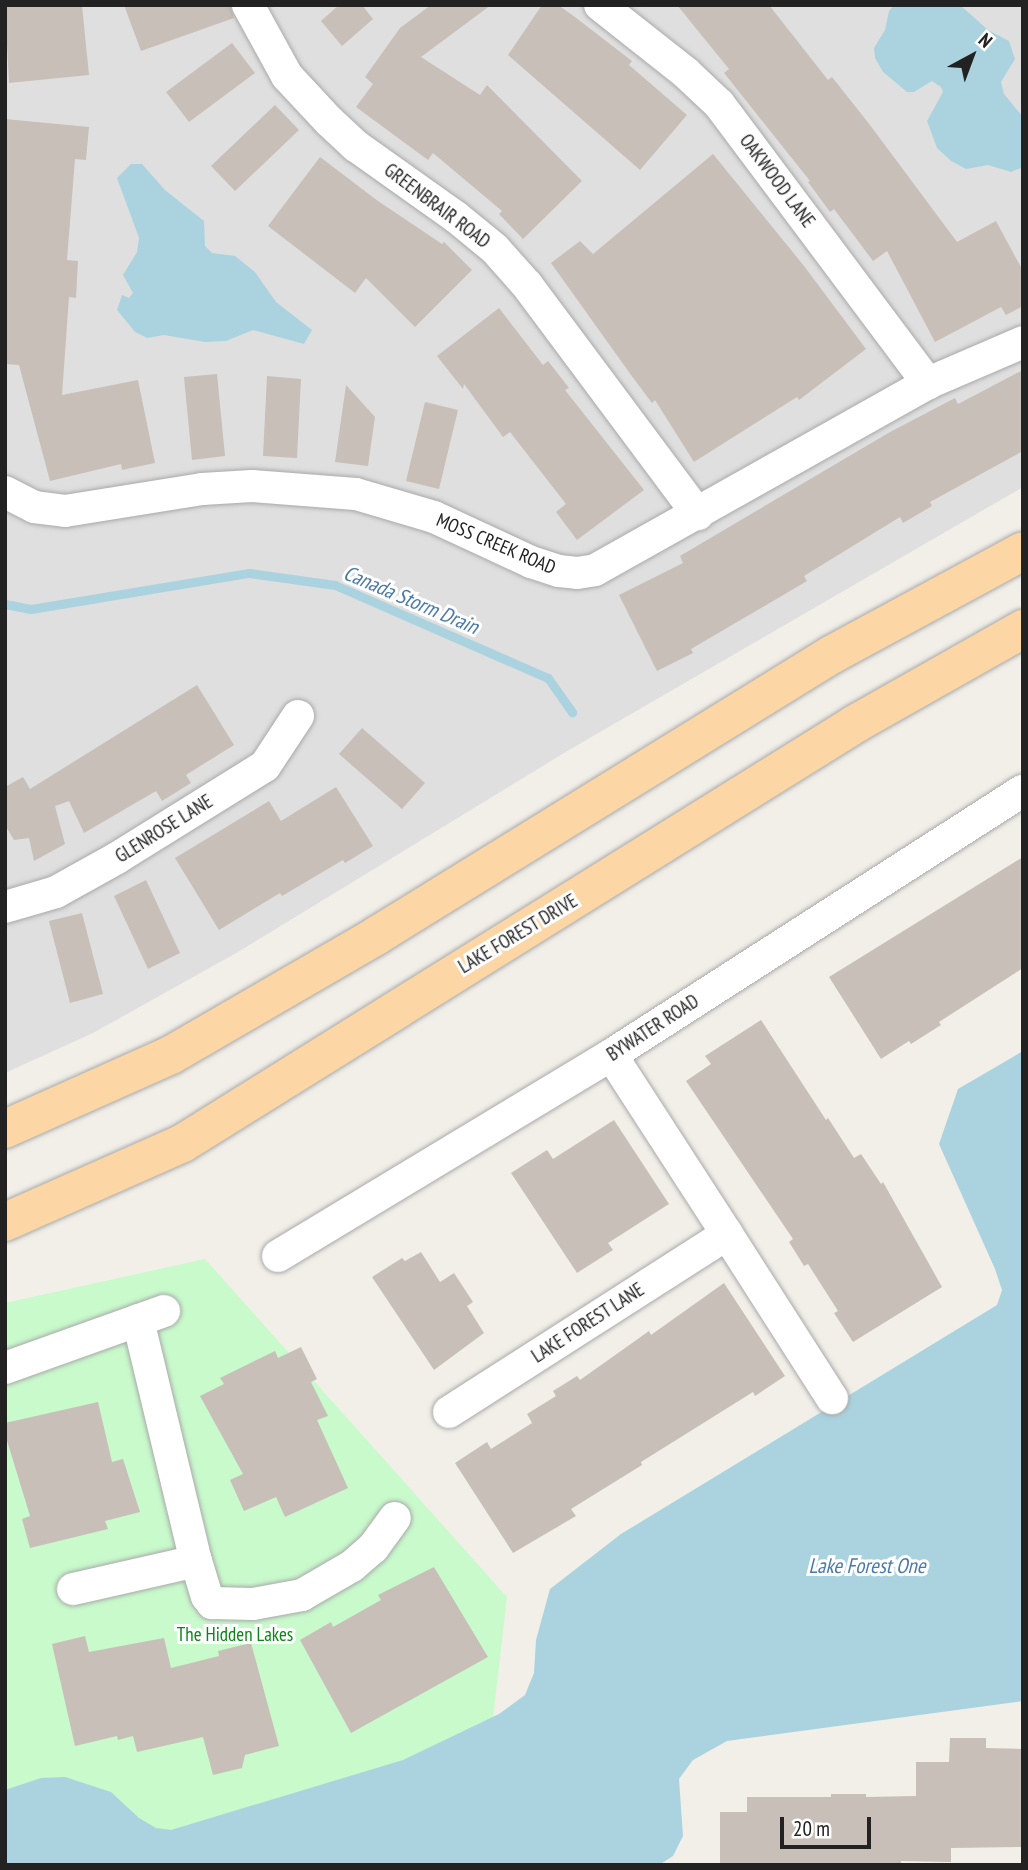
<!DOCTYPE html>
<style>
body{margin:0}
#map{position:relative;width:1028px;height:1870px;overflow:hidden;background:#f2efe9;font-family:"PT Sans Narrow",sans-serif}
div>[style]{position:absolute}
.residential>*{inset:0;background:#e0dfdf}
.park>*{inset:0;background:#c8facc}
.water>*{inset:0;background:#aad3df}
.stream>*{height:9px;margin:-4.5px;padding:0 4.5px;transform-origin:4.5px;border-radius:4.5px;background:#aad3df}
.building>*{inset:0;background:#c7bfb8}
.roads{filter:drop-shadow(0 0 2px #a9a9a9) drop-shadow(0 0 2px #a9a9a9)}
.minor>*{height:32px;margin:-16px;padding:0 16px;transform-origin:16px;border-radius:16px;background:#fff}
.major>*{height:38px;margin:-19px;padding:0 19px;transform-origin:19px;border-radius:19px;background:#fcd6a4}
span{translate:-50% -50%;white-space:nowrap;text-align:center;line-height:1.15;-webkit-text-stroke:6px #fff;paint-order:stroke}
.street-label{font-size:19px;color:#222}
.park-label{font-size:19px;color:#0c8416}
.water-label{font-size:21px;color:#4a7aab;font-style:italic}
.frame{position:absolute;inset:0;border:7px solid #222;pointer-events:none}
.north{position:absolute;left:937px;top:21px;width:70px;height:70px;-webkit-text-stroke:5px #fff;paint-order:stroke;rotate:41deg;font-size:19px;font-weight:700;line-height:28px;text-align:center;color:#222}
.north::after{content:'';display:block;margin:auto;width:24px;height:32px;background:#222;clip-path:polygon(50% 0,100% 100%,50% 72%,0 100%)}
.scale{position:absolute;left:780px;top:1817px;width:91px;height:32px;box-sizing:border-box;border:4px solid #222;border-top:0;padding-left:9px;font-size:21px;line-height:24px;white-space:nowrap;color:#222;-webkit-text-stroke:5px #fff;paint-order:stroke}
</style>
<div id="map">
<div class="residential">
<div style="clip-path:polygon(5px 5px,1023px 5px,1023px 487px,569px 750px,238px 952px,93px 1033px,5px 1073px)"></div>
</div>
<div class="park">
<div style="clip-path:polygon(205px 1259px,507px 1597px,476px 1865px,5px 1865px,5px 1303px)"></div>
</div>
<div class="water">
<div style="clip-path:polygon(894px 5px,960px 5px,988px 30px,1009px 41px,1015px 59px,1001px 82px,1004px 94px,1023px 117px,1023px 167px,1011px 172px,988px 165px,966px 169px,951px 161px,937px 148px,927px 121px,943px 92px,941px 87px,932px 81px,914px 92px,907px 92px,883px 72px,875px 58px,874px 48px,885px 30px,889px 11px)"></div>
<div style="clip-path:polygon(131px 164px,142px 164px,165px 190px,204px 221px,205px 246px,212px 253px,235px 256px,255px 272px,276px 302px,312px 330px,304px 344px,253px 330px,226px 341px,205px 342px,164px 335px,147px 338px,135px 332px,117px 310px,122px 295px,129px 298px,133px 293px,123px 275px,137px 252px,139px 238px,117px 178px)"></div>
<div style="clip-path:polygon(1023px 1051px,1023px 1701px,727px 1741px,693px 1760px,679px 1779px,683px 1836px,673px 1856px,659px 1865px,5px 1865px,5px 1790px,41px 1778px,65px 1777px,111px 1792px,139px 1818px,156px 1828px,171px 1830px,403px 1760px,499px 1714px,525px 1695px,534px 1673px,536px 1640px,550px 1589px,621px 1534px,997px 1305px,1002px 1290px,995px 1269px,939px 1144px,958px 1089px)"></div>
</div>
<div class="stream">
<div style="left:5px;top:604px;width:26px;rotate:11deg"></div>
<div style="left:31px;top:609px;width:221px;rotate:-9.4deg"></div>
<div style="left:249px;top:573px;width:87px;rotate:7.9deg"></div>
<div style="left:335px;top:585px;width:232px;rotate:23.6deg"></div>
<div style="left:548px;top:678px;width:42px;rotate:54.8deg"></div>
</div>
<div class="building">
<div style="clip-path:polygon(5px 5px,82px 5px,89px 75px,9px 83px)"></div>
<div style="clip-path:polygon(124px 5px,230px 5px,234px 18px,141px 51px)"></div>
<div style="clip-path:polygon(339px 5px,362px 5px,373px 19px,342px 46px,321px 21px)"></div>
<div style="clip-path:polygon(431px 5px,491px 5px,421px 57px,480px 95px,487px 85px,582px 181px,523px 239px,499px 214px,502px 211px,433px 153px,428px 160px,356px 107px,373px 84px,365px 77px,400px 28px)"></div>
<div style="clip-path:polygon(542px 5px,558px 5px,575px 17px,632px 61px,629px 65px,687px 115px,640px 170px,508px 55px)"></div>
<div style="clip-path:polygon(677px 5px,769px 5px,828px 80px,832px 77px,870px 125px,957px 242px,996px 221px,1023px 271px,1023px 306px,1006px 315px,1001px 307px,935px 342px,887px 251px,873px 261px,834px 209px,830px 212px,808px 182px,810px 181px,724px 73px,729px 69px)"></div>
<div style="clip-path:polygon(232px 43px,255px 73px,189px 122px,166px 92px)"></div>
<div style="clip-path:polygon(275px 105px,299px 130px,235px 191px,211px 166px)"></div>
<div style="clip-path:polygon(5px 119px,89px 127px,86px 160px,75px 159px,67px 260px,78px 261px,76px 298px,69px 297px,62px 395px,138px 380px,155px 463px,122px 470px,121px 464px,50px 481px,19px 365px,5px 364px)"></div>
<div style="clip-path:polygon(713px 154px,804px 266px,866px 349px,799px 400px,797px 397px,694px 462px,655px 400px,652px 403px,631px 375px,551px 263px,580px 241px,593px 254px)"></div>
<div style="clip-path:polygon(320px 157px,378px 201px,442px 244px,444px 242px,472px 270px,415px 327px,366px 278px,355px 293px,268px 226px)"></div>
<div style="clip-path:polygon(499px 308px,543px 365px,548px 361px,569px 388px,565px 390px,644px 490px,577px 540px,556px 512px,566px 504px,510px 432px,503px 437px,464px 384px,463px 389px,437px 356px)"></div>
<div style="clip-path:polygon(1023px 370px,1023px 451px,930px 502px,932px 506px,903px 523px,900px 517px,804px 576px,807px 581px,691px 649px,693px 653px,657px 671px,619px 595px,683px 563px,680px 556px,890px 432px,955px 398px,958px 404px)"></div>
<div style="clip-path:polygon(217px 374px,225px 456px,192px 460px,184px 377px)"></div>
<div style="clip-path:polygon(267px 376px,301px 379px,297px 458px,263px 456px)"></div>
<div style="clip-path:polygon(346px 385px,375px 417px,368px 466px,335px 462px)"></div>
<div style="clip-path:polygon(425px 402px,458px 410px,439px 489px,406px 481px)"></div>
<div style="clip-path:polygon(197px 685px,234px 745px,186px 775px,191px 783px,162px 801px,156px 791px,84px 833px,69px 801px,55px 806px,65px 844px,34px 861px,29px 838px,14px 840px,5px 825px,5px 787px,23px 777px,30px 789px)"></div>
<div style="clip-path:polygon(362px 728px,425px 783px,402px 809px,339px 754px)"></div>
<div style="clip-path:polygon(336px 787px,373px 846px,345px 863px,343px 860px,282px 896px,280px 893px,219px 930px,175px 858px,269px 801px,281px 821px)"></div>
<div style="clip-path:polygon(1023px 857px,1023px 968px,939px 1022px,941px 1025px,911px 1044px,909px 1041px,881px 1059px,829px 977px)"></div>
<div style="clip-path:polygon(146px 880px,180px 953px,148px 969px,114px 896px)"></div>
<div style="clip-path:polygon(82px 913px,103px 994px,70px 1003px,49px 921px)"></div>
<div style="clip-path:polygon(761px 1020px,826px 1120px,828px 1118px,854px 1158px,861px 1154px,881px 1184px,883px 1182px,942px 1287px,853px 1342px,834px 1313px,838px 1311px,808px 1264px,804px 1266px,789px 1242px,793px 1239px,686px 1081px,711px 1064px,705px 1056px)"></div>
<div style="clip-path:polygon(614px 1120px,669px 1204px,608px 1243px,613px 1250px,577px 1273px,511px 1173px,547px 1150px,553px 1159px)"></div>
<div style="clip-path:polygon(421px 1252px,440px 1282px,454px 1273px,473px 1302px,467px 1306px,484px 1333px,434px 1370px,372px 1277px,402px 1258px,405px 1261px)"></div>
<div style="clip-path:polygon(724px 1283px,785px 1376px,755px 1396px,753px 1392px,641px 1462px,642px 1465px,571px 1509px,576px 1516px,513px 1553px,455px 1463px,487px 1442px,491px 1449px,532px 1423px,527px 1414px,556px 1396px,553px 1391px,577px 1376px,580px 1380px,649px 1331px,651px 1335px)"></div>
<div style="clip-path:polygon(301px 1347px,317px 1379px,311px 1382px,328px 1416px,317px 1420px,348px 1488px,285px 1517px,276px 1497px,244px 1511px,230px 1480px,243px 1474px,200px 1396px,224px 1384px,220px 1378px,275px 1351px,278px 1358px)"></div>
<div style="clip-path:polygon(98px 1402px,112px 1462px,123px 1459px,140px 1512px,105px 1521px,108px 1529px,30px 1548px,22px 1519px,30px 1516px,5px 1434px,5px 1423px)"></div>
<div style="clip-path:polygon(434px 1567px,488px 1657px,351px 1733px,300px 1640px,331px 1622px,333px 1627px,381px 1600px,378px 1595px)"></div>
<div style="clip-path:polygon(85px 1636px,89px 1652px,164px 1638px,171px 1668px,219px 1656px,218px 1651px,251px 1643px,279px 1746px,245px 1755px,242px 1768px,213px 1775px,203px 1737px,137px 1752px,133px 1736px,118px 1740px,117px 1736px,75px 1746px,52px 1644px)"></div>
<div style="clip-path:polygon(950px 1738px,986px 1738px,986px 1748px,1023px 1749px,1023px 1847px,951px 1848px,951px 1862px,901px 1861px,901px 1865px,720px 1865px,720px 1812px,747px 1812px,747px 1797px,831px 1797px,831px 1794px,866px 1794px,866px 1797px,916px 1796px,916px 1762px,949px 1762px)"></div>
</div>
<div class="roads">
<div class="minor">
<div style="left:248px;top:5px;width:81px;rotate:61.2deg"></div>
<div style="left:287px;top:76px;width:62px;rotate:47deg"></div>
<div style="left:329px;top:121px;width:37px;rotate:43deg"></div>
<div style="left:356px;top:146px;width:123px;rotate:35.4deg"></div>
<div style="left:456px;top:217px;width:50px;rotate:39.4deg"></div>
<div style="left:495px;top:249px;width:48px;rotate:48.4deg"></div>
<div style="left:527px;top:285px;width:286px;rotate:53.3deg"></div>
<div style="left:600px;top:5px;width:110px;rotate:38.3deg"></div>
<div style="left:686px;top:73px;width:45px;rotate:43.2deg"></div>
<div style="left:719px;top:104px;width:349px;rotate:53.2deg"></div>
<div style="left:5px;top:492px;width:33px;rotate:27deg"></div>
<div style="left:34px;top:507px;width:31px;rotate:7deg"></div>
<div style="left:65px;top:511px;width:139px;rotate:-9.1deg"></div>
<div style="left:202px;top:489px;width:50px;rotate:-3.4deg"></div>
<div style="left:252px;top:486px;width:104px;rotate:4.4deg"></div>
<div style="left:356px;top:494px;width:81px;rotate:16.4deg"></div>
<div style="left:434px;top:517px;width:107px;rotate:24.9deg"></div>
<div style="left:531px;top:562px;width:29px;rotate:18deg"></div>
<div style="left:559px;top:571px;width:18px;rotate:6deg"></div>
<div style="left:577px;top:573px;width:18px;rotate:-9deg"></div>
<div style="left:595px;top:570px;width:382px;rotate:-29.3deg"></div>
<div style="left:928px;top:383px;width:103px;rotate:-23.3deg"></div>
<div style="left:5px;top:907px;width:53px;rotate:-16.4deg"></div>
<div style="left:56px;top:892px;width:70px;rotate:-29.1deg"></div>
<div style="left:117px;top:858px;width:174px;rotate:-31.9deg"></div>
<div style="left:265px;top:766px;width:60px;rotate:-56.6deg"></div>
<div style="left:727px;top:1234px;width:195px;rotate:57.4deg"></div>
<div style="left:278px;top:1256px;width:389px;rotate:-31.1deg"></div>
<div style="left:611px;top:1055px;width:489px;rotate:-32.7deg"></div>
<div style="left:138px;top:1320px;width:248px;rotate:76.5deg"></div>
<div style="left:196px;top:1561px;width:37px;rotate:73deg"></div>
<div style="left:207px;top:1596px;width:9px;rotate:54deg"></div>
<div style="left:212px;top:1603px;width:41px;rotate:1.4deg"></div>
<div style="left:253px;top:1604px;width:50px;rotate:-10.4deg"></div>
<div style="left:302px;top:1595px;width:58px;rotate:-30.1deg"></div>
<div style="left:352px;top:1566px;width:28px;rotate:-41deg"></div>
<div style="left:373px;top:1548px;width:37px;rotate:-54deg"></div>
<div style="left:5px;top:1368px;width:169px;rotate:-19.7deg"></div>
<div style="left:449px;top:1412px;width:330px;rotate:-32.6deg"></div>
<div style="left:727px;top:1234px;width:213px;rotate:-122.9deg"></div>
<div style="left:73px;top:1589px;width:126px;rotate:-12.8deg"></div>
</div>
<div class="major">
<div style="left:5px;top:1129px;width:182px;rotate:-24deg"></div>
<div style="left:171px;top:1055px;width:237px;rotate:-30.1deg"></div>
<div style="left:376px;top:936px;width:535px;rotate:-31.7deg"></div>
<div style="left:831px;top:655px;width:218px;rotate:-28.4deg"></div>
<div style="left:5px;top:1222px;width:195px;rotate:-23.9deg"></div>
<div style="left:183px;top:1143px;width:792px;rotate:-31.94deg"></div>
<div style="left:855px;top:724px;width:193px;rotate:-29.5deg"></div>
</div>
</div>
<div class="street-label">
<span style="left:777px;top:181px;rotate:53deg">OAKWOOD LANE</span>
<span style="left:437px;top:206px;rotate:37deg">GREENBRAIR ROAD</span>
<span style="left:496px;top:544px;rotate:23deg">MOSS CREEK ROAD</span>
<span style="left:164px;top:829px;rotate:-32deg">GLENROSE LANE</span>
<span style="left:518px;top:934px;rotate:-31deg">LAKE FOREST DRIVE</span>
<span style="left:653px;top:1028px;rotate:-33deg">BYWATER ROAD</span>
<span style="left:588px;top:1323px;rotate:-33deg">LAKE FOREST LANE</span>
</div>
<div class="park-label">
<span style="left:235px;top:1635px">The Hidden Lakes</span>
</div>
<div class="water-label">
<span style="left:411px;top:600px;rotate:23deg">Canada Storm Drain</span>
<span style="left:867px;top:1566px">Lake Forest One</span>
</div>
<div class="frame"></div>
<div class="north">N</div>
<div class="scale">20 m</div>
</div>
